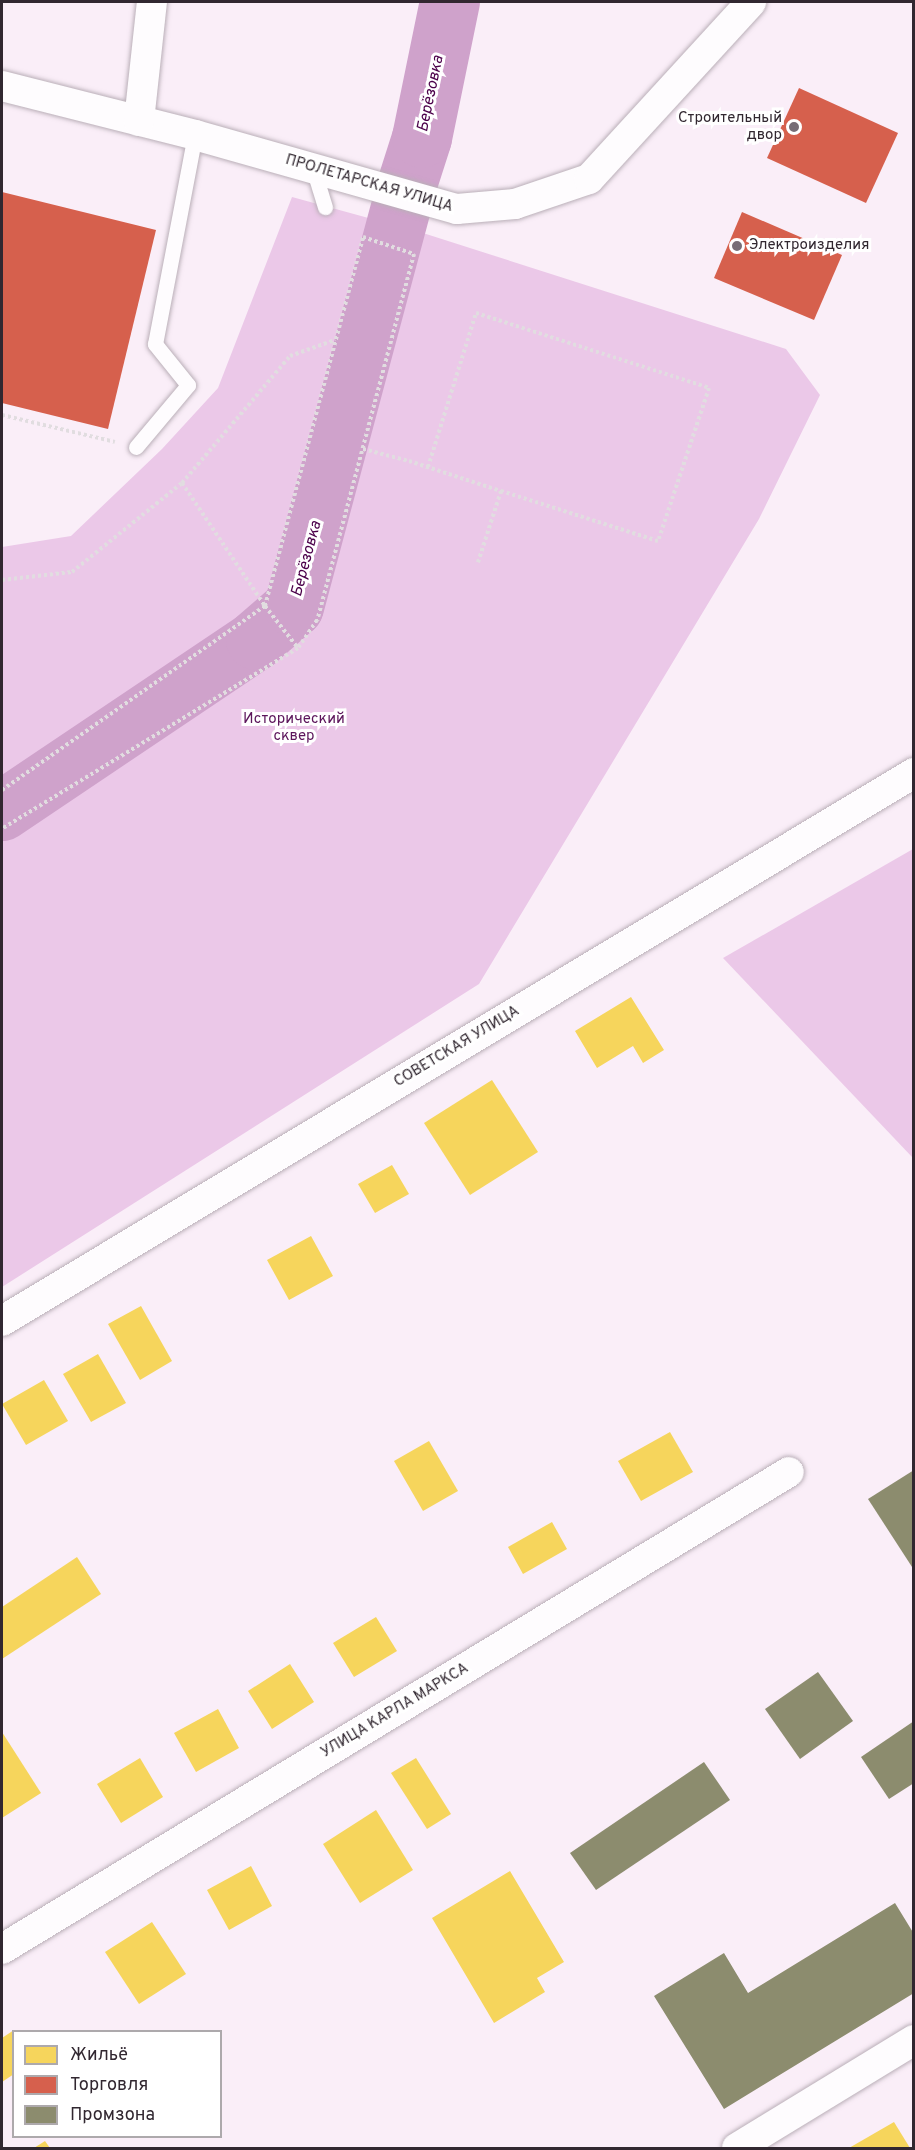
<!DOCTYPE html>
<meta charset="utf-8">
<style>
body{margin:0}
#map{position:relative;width:915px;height:2150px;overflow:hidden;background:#faeef8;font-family:Overpass,sans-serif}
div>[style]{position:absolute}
.green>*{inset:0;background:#ebc8e8}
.homes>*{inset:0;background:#f6d55c}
.shops>*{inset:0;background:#d6604d}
.industry>*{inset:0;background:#8c8c6e}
.river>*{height:60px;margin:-30px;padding:0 30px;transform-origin:30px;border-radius:30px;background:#cfa2cb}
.path>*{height:4px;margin-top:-2px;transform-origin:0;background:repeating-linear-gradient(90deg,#e1dde0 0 3px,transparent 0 6px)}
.roads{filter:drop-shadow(0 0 2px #baafb8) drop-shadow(0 0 2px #baafb8)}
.lane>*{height:15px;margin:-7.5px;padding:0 7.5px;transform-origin:7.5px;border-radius:7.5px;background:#fefcfe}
.street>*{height:30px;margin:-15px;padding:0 15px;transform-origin:15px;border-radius:15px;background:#fefcfe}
.dots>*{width:16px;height:16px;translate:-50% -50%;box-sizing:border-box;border:3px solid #fff;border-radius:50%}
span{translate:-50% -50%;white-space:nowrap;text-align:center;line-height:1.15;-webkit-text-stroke:6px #fff;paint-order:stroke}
.poi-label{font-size:15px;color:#312730}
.right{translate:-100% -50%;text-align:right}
.left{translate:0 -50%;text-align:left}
.street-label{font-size:15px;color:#312730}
.park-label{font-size:15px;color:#5c155b}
.water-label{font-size:16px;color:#4b004a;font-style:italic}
.frame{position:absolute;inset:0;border:3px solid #312730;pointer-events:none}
.legend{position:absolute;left:12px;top:2030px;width:210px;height:108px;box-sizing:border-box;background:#fff;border:2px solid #ada9ac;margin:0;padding:8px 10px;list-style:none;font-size:18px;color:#312730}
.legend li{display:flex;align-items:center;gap:12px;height:30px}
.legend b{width:30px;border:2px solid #ada9ac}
</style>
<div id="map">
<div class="green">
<div style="clip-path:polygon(292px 197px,423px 233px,786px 349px,820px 395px,759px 519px,479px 984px,2px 1287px,2px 547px,71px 536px,162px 449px,218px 388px)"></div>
<div style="clip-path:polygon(913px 849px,913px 1158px,723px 958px)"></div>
</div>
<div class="homes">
<div style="clip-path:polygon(631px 997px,664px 1050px,643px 1063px,633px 1046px,597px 1068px,575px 1031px)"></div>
<div style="clip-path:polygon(492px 1080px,538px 1152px,470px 1195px,424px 1123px)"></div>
<div style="clip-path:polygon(392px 1165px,409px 1194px,375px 1213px,358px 1184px)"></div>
<div style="clip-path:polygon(311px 1236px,333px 1276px,289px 1300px,267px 1260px)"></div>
<div style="clip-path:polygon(141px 1306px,172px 1361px,140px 1380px,108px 1324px)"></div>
<div style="clip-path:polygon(98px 1354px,126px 1403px,91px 1422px,63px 1374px)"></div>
<div style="clip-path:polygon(44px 1380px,68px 1421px,26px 1445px,2px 1404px)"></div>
<div style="clip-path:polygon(670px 1432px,693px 1472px,641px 1501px,618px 1461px)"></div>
<div style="clip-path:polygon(429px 1441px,458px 1491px,423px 1511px,394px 1461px)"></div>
<div style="clip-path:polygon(552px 1522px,567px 1549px,523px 1574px,508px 1547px)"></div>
<div style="clip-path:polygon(77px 1557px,101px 1594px,2px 1659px,2px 1607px)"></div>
<div style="clip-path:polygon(376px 1617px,397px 1651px,354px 1677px,333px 1643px)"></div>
<div style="clip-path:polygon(290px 1664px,314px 1702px,272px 1729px,248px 1691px)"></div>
<div style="clip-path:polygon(218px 1709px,239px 1748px,196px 1772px,174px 1733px)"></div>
<div style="clip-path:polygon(2px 1732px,41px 1793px,2px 1818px)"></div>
<div style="clip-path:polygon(140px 1758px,163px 1797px,121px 1823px,97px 1784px)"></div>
<div style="clip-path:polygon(416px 1758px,451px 1814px,427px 1829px,391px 1773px)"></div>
<div style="clip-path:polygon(376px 1810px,413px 1870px,360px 1903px,323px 1844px)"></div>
<div style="clip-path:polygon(251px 1866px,272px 1906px,229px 1930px,207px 1890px)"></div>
<div style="clip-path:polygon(510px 1871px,564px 1962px,537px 1978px,545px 1992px,494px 2023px,432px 1918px)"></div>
<div style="clip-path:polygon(152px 1922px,186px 1974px,139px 2004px,105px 1952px)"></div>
<div style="clip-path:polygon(14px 2030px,14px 2074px,2px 2082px,2px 2038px)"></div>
<div style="clip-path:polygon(894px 2122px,910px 2148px,849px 2148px)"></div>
<div style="clip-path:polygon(45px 2141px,50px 2148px,34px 2148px)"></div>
</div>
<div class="shops">
<div style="clip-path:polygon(799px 88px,898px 133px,866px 203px,767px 158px)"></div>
<div style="clip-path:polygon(2px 192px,156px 230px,108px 429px,2px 403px)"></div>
<div style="clip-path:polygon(742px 212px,842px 255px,814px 320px,714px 278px)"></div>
</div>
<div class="industry">
<div style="clip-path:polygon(914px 1470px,914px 1570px,868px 1499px)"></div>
<div style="clip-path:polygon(818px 1672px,853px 1721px,800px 1759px,765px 1709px)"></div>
<div style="clip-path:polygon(914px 1721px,914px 1783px,889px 1799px,861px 1757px)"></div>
<div style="clip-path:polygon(704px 1762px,730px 1800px,596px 1890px,570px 1853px)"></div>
<div style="clip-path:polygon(895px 1903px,914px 1934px,914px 1993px,724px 2109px,654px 1996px,724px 1953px,748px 1993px)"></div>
</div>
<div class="river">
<div style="left:407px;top:185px;width:49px;rotate:-72.3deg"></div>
<div style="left:422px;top:138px;width:139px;rotate:-78.4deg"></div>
<div style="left:2px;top:811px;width:306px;rotate:-33.9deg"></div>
<div style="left:256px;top:640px;width:50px;rotate:-41deg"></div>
<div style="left:294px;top:607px;width:421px;rotate:-75deg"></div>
</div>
<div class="path">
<div style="left:2px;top:415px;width:116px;rotate:13.4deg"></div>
<div style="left:363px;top:449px;width:48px;rotate:14.6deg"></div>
<div style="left:409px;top:461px;width:97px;rotate:18.1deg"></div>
<div style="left:501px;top:491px;width:75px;rotate:107.9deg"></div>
<div style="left:428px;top:467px;width:161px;rotate:-72.7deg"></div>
<div style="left:476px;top:313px;width:245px;rotate:17.8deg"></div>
<div style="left:709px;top:388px;width:161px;rotate:108.4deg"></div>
<div style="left:658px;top:541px;width:165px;rotate:-162.3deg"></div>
<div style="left:182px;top:483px;width:148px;rotate:56deg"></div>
<div style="left:265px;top:606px;width:53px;rotate:51.8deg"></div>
<div style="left:2px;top:580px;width:70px;rotate:-6.5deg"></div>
<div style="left:72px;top:572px;width:141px;rotate:-39deg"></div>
<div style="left:182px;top:483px;width:167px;rotate:-49.6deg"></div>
<div style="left:290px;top:356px;width:48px;rotate:-19.6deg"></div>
<div style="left:2px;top:790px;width:321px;rotate:-35deg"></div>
<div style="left:265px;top:606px;width:382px;rotate:-75.1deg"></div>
<div style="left:363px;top:237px;width:54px;rotate:18.4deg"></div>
<div style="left:414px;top:254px;width:379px;rotate:104.8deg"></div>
<div style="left:317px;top:620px;width:34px;rotate:124deg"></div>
<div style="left:298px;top:648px;width:347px;rotate:148.6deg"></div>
</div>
<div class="roads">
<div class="lane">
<div style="left:313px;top:168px;width:41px;rotate:72.9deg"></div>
<div style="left:136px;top:447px;width:81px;rotate:-50deg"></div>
<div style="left:188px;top:385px;width:53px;rotate:-128.8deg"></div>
<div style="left:155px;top:344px;width:213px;rotate:-79.2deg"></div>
</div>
<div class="street">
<div style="left:2px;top:86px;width:199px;rotate:14.2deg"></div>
<div style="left:195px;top:135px;width:272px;rotate:15.8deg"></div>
<div style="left:457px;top:209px;width:58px;rotate:-4.9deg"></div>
<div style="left:515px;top:204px;width:78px;rotate:-18.7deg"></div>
<div style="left:589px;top:179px;width:240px;rotate:-47.5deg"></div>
<div style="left:139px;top:121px;width:120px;rotate:-83.8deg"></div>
<div style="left:2px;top:1321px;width:1064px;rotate:-31deg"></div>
<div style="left:2px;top:1949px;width:920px;rotate:-31.22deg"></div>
<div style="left:737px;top:2148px;width:207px;rotate:-31.4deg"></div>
</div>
</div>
<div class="dots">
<div style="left:794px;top:127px;background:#776d76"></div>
<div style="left:737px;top:246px;background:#776d76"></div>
</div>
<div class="poi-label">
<span class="right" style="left:782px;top:127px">Строительный<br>двор</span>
<span class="left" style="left:749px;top:246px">Электроизделия</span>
</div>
<div class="street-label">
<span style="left:369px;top:184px;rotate:16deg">ПРОЛЕТАРСКАЯ УЛИЦА</span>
<span style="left:457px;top:1047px;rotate:-31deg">СОВЕТСКАЯ УЛИЦА</span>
<span style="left:395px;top:1711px;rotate:-31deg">УЛИЦА КАРЛА МАРКСА</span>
</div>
<div class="park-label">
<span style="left:294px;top:728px">Исторический<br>сквер</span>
</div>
<div class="water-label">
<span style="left:431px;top:94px;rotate:-78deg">Берёзовка</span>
<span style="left:307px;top:559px;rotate:-75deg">Берёзовка</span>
</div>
<div class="frame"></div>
<ul class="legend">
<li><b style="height:16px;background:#f6d55c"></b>Жильё</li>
<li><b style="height:16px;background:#d6604d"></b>Торговля</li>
<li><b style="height:16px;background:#8c8c6e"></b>Промзона</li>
</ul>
</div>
